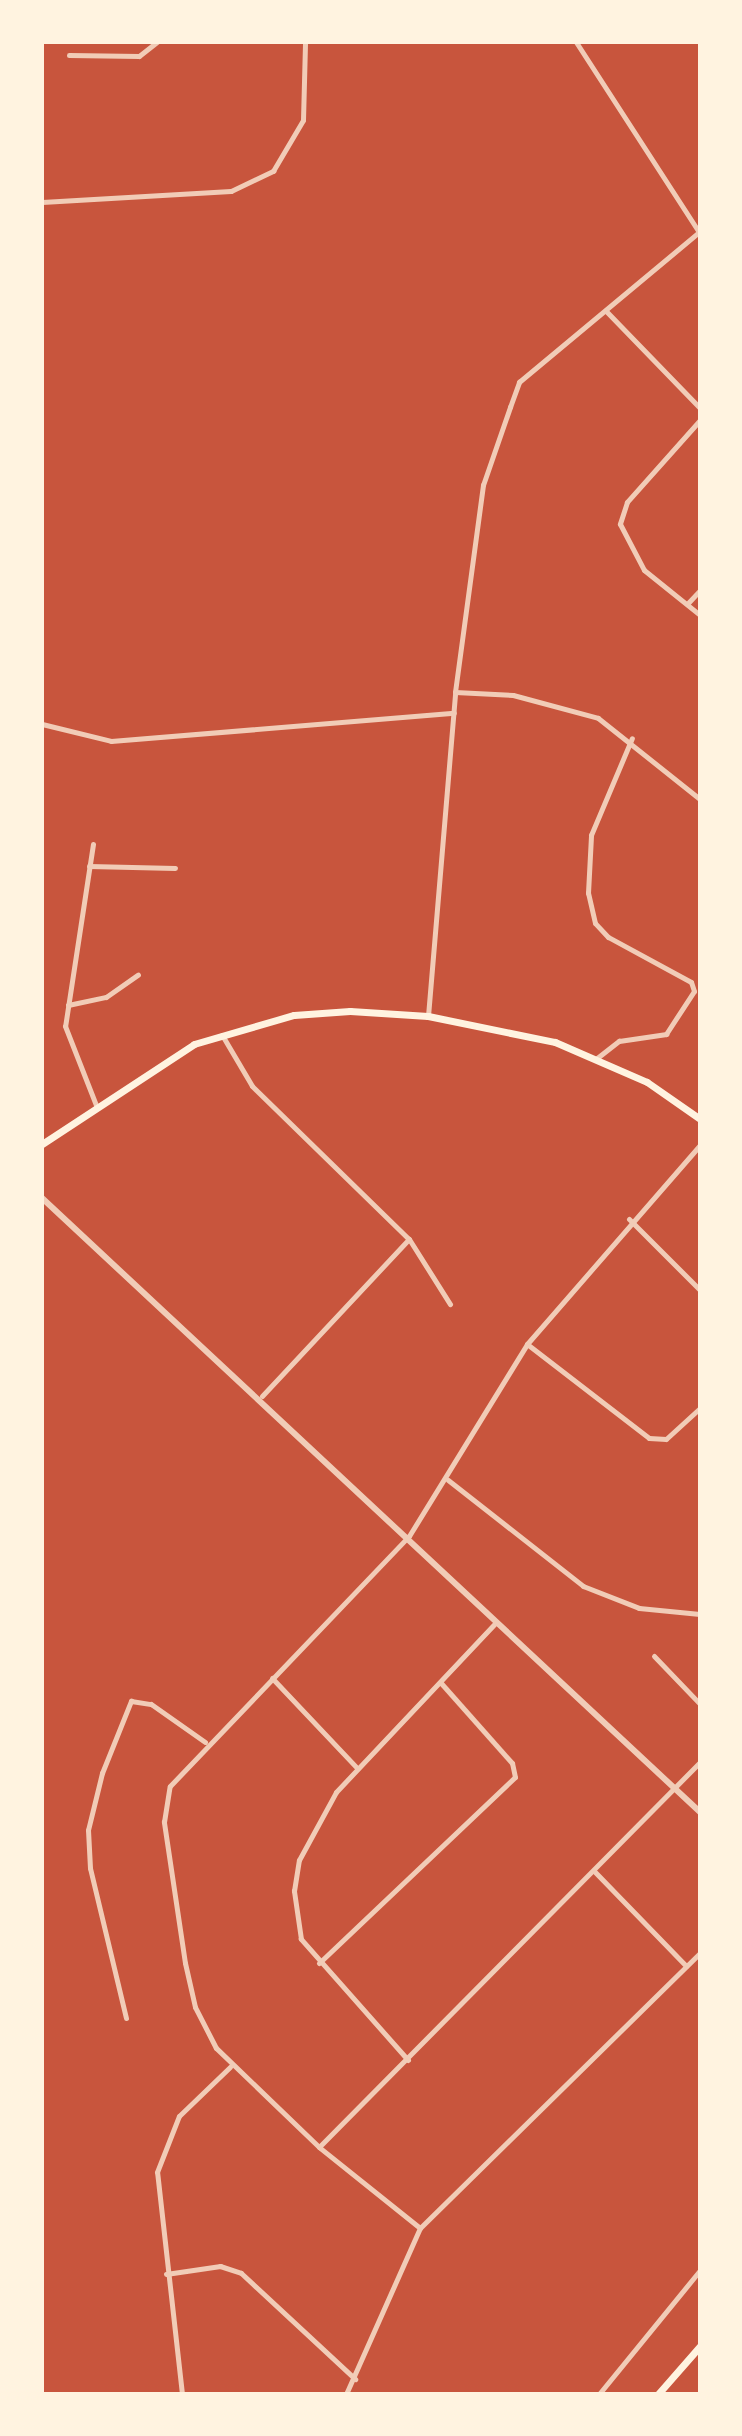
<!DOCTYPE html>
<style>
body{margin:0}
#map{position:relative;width:742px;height:2436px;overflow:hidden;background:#c8553d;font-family:"Public Sans",sans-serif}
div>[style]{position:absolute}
.minor>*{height:5px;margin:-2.5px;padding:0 2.5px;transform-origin:2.5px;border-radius:2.5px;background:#f1ccb7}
.tertiary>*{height:6px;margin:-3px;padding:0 3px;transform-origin:3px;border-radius:3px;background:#f1ccb7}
.secondary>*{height:7px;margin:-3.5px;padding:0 3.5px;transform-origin:3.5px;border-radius:3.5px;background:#fff3e0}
.primary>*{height:7px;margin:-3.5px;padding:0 3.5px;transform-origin:3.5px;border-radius:3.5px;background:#fff3e0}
span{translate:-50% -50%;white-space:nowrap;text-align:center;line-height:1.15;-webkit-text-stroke:6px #fff3e0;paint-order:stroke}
.frame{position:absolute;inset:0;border:44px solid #fff3e0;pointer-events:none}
</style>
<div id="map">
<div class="minor">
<div style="left:576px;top:42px;width:226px;rotate:57.1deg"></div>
<div style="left:69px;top:55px;width:70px;rotate:0.8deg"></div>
<div style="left:139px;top:56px;width:23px;rotate:-38deg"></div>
<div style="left:42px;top:202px;width:189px;rotate:-3.3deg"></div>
<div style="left:231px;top:191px;width:47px;rotate:-25.5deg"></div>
<div style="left:273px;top:171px;width:59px;rotate:-59.5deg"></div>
<div style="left:303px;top:120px;width:78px;rotate:-88.5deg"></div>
<div style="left:606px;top:311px;width:135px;rotate:45.9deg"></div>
<div style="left:700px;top:420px;width:110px;rotate:131.7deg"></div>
<div style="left:627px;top:502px;width:23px;rotate:108deg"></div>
<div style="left:620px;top:524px;width:52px;rotate:62.4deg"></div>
<div style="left:644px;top:570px;width:72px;rotate:38.8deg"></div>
<div style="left:688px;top:603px;width:18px;rotate:-47deg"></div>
<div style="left:455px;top:692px;width:58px;rotate:3deg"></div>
<div style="left:513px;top:695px;width:88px;rotate:15.1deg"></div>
<div style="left:598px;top:718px;width:130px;rotate:38.5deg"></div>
<div style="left:42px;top:724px;width:71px;rotate:13.8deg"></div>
<div style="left:111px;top:741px;width:344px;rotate:-4.7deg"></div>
<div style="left:93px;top:844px;width:184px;rotate:98.7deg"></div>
<div style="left:65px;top:1026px;width:85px;rotate:68.6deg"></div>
<div style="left:89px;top:866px;width:86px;rotate:1.3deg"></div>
<div style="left:68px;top:1005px;width:39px;rotate:-12deg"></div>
<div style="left:106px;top:997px;width:39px;rotate:-35deg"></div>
<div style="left:428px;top:1016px;width:325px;rotate:-85.2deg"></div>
<div style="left:455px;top:692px;width:209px;rotate:-82.3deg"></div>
<div style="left:483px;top:485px;width:83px;rotate:-70.9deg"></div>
<div style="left:510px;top:407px;width:27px;rotate:-70deg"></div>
<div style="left:519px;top:382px;width:236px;rotate:-39.8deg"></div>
<div style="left:222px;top:1035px;width:59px;rotate:59.5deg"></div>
<div style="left:252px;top:1086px;width:219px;rotate:44.3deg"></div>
<div style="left:409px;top:1239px;width:77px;rotate:57.8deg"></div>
<div style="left:597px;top:1058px;width:28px;rotate:-38deg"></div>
<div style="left:619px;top:1041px;width:48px;rotate:-8.5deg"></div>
<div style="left:666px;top:1034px;width:51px;rotate:-56.9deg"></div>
<div style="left:694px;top:991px;width:9px;rotate:-108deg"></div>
<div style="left:691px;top:982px;width:94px;rotate:-151.5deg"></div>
<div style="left:608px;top:937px;width:19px;rotate:-133deg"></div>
<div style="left:595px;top:923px;width:31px;rotate:-103deg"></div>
<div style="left:588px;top:893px;width:58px;rotate:-87deg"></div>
<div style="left:591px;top:835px;width:105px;rotate:-67.1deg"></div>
<div style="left:629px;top:1219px;width:100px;rotate:45deg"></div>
<div style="left:527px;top:1344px;width:154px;rotate:37.6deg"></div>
<div style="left:649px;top:1438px;width:17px;rotate:3deg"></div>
<div style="left:666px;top:1439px;width:46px;rotate:-42.4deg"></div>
<div style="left:262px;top:1396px;width:215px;rotate:-46.9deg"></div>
<div style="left:448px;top:1480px;width:172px;rotate:38.1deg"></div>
<div style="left:583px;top:1586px;width:60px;rotate:21.4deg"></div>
<div style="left:639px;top:1608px;width:61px;rotate:5.6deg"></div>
<div style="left:654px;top:1656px;width:66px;rotate:46.2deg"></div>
<div style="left:272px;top:1678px;width:124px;rotate:46.6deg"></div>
<div style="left:595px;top:1872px;width:131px;rotate:45.9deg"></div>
<div style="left:319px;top:1963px;width:270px;rotate:-43.5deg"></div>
<div style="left:515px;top:1777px;width:14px;rotate:-102deg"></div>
<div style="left:512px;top:1763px;width:108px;rotate:-131.6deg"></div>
<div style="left:126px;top:2018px;width:154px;rotate:-103.5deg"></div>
<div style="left:90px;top:1868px;width:38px;rotate:-93deg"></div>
<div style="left:88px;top:1830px;width:59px;rotate:-76.2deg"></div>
<div style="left:102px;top:1773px;width:78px;rotate:-68.1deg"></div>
<div style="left:131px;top:1701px;width:20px;rotate:9deg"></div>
<div style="left:151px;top:1704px;width:66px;rotate:35.1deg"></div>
<div style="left:408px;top:2060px;width:162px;rotate:-131.5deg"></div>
<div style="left:301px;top:1939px;width:49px;rotate:-98.3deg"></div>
<div style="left:294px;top:1891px;width:31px;rotate:-81deg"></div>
<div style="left:299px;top:1860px;width:77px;rotate:-61.4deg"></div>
<div style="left:336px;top:1792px;width:233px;rotate:-46.7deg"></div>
<div style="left:319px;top:2147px;width:542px;rotate:-45.3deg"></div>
<div style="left:420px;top:2228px;width:129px;rotate:-141.3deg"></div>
<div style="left:319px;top:2147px;width:143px;rotate:-136.1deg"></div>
<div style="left:216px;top:2048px;width:46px;rotate:-117.1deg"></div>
<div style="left:195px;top:2007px;width:45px;rotate:-102.8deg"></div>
<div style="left:185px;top:1963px;width:143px;rotate:-98.5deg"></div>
<div style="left:164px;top:1822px;width:36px;rotate:-81deg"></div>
<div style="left:170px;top:1786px;width:346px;rotate:-46.3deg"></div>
<div style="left:409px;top:1536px;width:225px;rotate:-58.4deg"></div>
<div style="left:527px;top:1344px;width:264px;rotate:-49deg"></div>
<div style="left:166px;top:2274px;width:55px;rotate:-8.4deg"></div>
<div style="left:220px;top:2266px;width:22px;rotate:18deg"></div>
<div style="left:241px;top:2273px;width:156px;rotate:42.9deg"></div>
<div style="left:182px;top:2394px;width:223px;rotate:-96.4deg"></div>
<div style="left:157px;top:2172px;width:60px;rotate:-68.6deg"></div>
<div style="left:179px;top:2116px;width:71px;rotate:-43.9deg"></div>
<div style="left:346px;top:2394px;width:182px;rotate:-66deg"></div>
<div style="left:420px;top:2228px;width:392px;rotate:-44.5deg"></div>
<div style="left:599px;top:2394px;width:160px;rotate:-50.8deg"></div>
</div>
<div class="tertiary">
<div style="left:42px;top:1198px;width:900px;rotate:43.02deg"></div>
</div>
<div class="secondary">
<div style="left:42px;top:1144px;width:182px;rotate:-33.3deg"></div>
<div style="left:194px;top:1044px;width:104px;rotate:-16.2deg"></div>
<div style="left:294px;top:1015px;width:56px;rotate:-4.1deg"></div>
<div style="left:350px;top:1011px;width:78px;rotate:3.7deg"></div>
<div style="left:428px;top:1016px;width:130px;rotate:11.6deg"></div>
<div style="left:555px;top:1042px;width:100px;rotate:23.5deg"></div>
<div style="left:647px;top:1082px;width:65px;rotate:34.9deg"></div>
</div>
<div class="primary">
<div style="left:658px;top:2394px;width:64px;rotate:-48.8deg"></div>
</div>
<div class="frame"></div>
</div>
